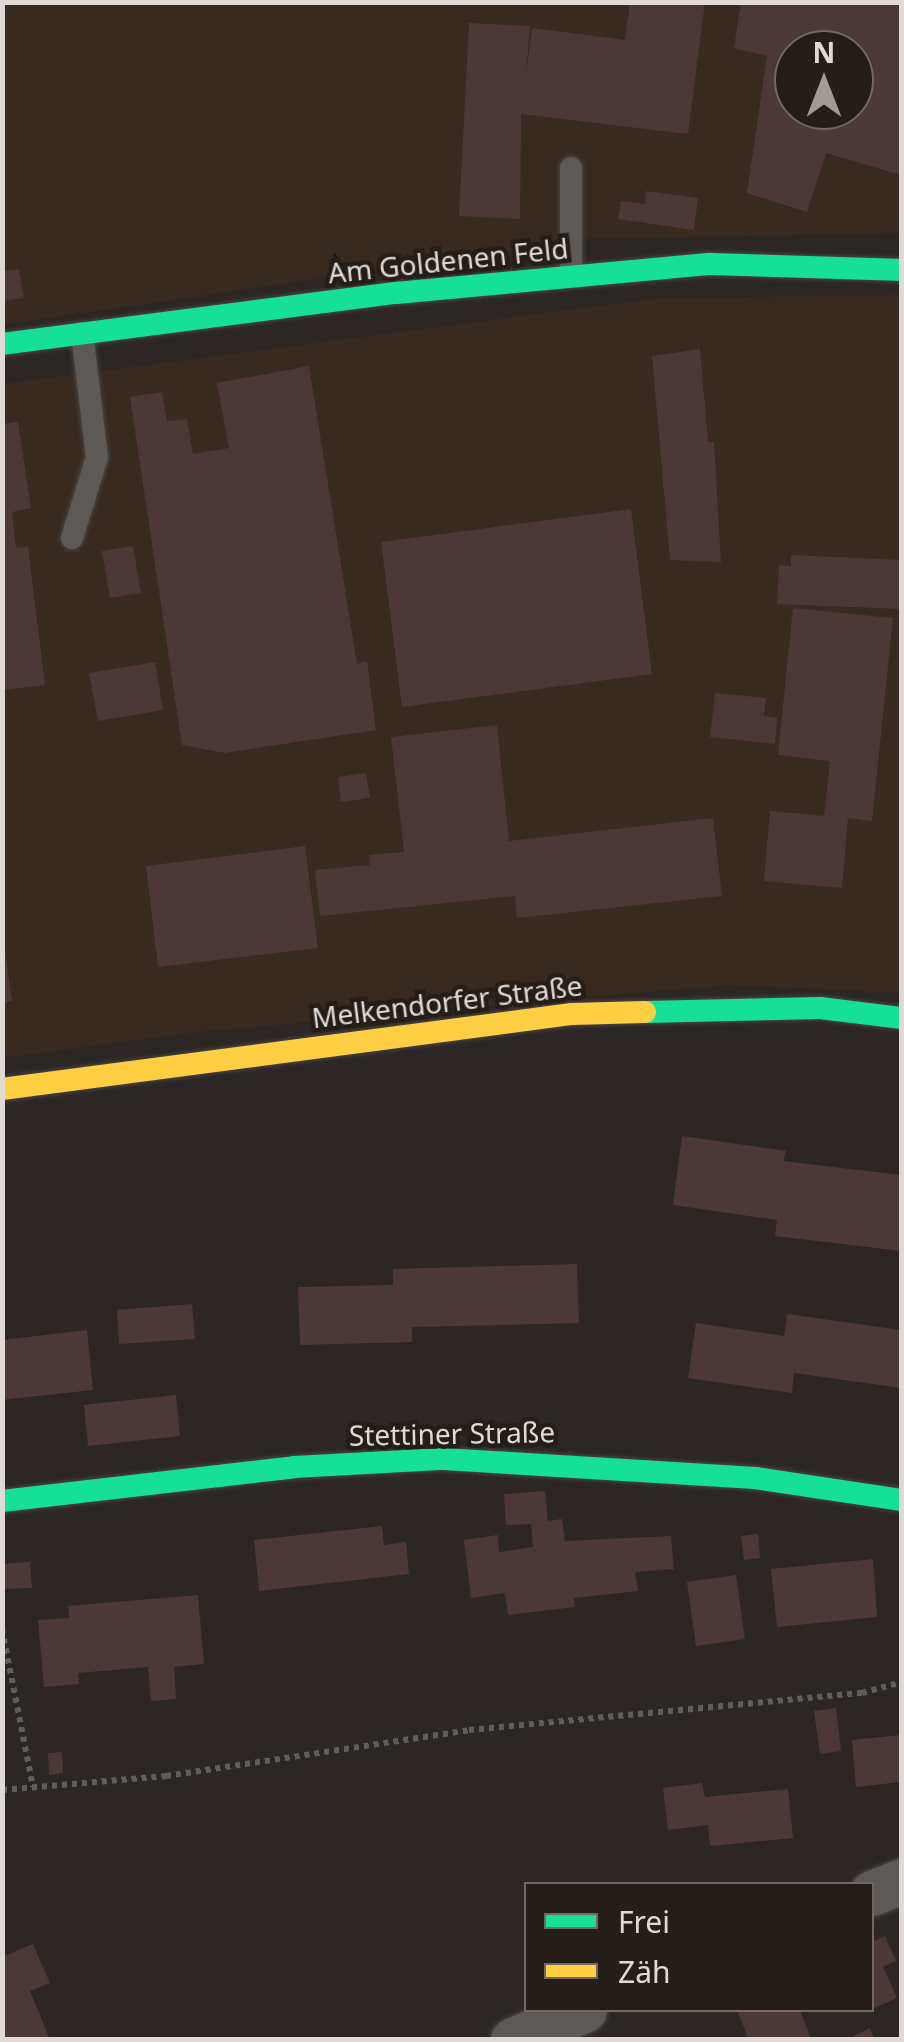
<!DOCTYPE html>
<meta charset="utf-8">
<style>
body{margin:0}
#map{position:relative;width:904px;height:2042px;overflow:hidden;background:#2c2724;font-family:"Noto Sans",sans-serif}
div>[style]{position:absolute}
.built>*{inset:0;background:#372a21}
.building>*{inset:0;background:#4c3937}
.path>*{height:6px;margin-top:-3px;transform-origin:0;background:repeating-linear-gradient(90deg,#605d5a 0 5px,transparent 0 10px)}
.roads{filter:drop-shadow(0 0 2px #494442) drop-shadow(0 0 2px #494442)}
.lane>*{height:22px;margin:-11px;padding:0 11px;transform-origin:11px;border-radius:11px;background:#5c5956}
.street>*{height:45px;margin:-22.5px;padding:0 22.5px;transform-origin:22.5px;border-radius:22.5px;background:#5c5956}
.fast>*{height:22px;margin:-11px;padding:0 11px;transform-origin:11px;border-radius:11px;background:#16e098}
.slow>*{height:22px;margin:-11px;padding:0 11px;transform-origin:11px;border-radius:11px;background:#ffcf43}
span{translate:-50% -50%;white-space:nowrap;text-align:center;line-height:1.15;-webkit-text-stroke:9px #251d17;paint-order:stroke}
.street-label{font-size:28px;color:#e0dad6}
.frame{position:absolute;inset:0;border:5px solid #e0dad6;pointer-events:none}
.legend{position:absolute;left:524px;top:1882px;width:350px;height:130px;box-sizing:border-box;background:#251d17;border:2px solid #706963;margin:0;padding:12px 18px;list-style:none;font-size:30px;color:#e0dad6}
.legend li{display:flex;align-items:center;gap:20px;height:50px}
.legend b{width:50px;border:2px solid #706963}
.north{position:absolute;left:774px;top:30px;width:100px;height:100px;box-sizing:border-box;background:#251d17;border:2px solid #706963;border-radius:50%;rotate:0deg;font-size:28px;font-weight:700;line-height:40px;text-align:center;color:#e0dad6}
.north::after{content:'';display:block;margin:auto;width:35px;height:45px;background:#a19b98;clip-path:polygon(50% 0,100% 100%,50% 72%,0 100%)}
</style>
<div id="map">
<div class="built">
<div style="clip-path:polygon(evenodd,3px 3px,901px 3px,901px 233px,589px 239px,3px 325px,3px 3px,794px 50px,854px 50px,854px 110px,794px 110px,794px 50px)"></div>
<div style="clip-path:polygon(901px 295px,901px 993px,728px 985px,197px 1032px,3px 1058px,2px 384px,659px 298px)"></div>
</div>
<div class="building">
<div style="clip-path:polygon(630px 2px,705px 2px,688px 134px,521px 114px,520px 219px,459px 216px,469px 23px,530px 26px,526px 75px,532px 28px,625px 40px)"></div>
<div style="clip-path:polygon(evenodd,741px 2px,901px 2px,901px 175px,826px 153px,807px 212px,747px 193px,767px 56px,734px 48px,741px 2px,794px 50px,854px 50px,854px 110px,794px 110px,794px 50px)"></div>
<div style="clip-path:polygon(646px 191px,698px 198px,694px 230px,618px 219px,621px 201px,645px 204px)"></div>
<div style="clip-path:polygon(19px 269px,24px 298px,2px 301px,2px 271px)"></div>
<div style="clip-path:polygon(700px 349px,708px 442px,714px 442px,721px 562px,670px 560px,652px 356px)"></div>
<div style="clip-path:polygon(309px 366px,357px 664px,367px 661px,376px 730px,225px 753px,182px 745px,130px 397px,162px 392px,167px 421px,187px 419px,193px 454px,229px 448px,217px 383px)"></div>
<div style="clip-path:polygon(18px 422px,31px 508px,12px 512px,16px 548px,28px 547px,45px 685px,2px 690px,2px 424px)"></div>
<div style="clip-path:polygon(631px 509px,652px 674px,402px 707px,381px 542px)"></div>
<div style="clip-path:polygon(133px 546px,141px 593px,110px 598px,102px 551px)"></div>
<div style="clip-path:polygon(791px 555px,901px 560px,901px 609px,777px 604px,779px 565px,791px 566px)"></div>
<div style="clip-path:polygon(793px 608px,893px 618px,872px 821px,848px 818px,842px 888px,764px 881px,770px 811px,824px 816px,830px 761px,778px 755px)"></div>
<div style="clip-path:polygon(155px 662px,163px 710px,98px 721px,89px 673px)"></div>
<div style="clip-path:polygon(715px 693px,766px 698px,764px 716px,777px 718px,775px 744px,710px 737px)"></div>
<div style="clip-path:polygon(497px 725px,509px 841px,713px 818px,722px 896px,517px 918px,515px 896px,320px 916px,315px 870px,370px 865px,369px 855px,404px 852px,391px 737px)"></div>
<div style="clip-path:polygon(366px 773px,370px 798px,341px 802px,338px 777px)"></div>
<div style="clip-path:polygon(305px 846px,318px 948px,158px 967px,146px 866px)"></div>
<div style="clip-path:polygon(5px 950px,12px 1001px,2px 1003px,2px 951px)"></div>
<div style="clip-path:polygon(682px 1136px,786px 1151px,783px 1161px,901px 1175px,901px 1251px,775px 1236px,777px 1220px,673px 1205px)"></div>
<div style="clip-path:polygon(577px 1264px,579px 1323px,412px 1327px,412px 1342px,300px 1345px,298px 1287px,393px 1285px,393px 1269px)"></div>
<div style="clip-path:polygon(192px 1304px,195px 1339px,119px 1344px,117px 1310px)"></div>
<div style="clip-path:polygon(787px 1314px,901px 1330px,901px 1388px,794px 1373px,792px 1393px,688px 1378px,696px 1323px,784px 1336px)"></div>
<div style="clip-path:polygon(87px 1330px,93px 1390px,2px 1400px,2px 1340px)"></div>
<div style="clip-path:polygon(176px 1395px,180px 1436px,88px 1446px,84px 1405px)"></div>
<div style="clip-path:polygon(545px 1491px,548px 1521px,562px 1519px,565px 1541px,671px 1536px,674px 1569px,635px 1572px,638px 1591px,574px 1598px,575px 1607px,508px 1615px,505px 1593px,471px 1598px,464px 1540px,498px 1535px,499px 1552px,533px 1547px,531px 1524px,506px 1525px,504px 1494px)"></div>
<div style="clip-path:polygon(382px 1526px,384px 1545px,406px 1542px,409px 1574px,259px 1591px,254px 1540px)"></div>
<div style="clip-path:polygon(758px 1534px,760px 1558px,744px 1560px,741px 1536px)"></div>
<div style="clip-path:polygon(873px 1559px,877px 1617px,777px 1627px,771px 1569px)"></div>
<div style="clip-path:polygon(30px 1562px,32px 1588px,2px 1589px,2px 1564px)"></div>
<div style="clip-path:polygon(736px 1575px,745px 1639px,696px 1646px,687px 1582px)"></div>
<div style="clip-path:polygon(198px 1595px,204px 1664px,174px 1667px,176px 1699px,151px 1701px,148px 1667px,78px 1673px,79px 1684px,44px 1687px,38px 1620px,69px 1618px,68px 1606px)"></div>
<div style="clip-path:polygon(836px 1708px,841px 1751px,820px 1754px,814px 1711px)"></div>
<div style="clip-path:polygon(901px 1735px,901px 1782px,856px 1787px,852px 1740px)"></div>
<div style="clip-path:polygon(62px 1752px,63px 1773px,49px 1775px,48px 1753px)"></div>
<div style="clip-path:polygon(702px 1783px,705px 1797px,788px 1789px,793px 1838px,710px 1846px,708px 1825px,668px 1830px,663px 1788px)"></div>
<div style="clip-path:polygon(885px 1936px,896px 1961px,883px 1967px,897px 1998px,872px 2009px,872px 1942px)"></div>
<div style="clip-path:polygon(33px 1944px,50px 1983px,30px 1991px,50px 2040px,2px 2040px,2px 1957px)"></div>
<div style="clip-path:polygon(737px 2010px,800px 2010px,811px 2040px,749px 2040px)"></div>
<div style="clip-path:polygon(870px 2028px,875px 2040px,846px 2040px)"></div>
</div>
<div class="path">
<div style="left:2px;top:1629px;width:161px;rotate:78.9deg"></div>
<div style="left:2px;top:1790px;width:165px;rotate:-4.9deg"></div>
<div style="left:166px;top:1776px;width:306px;rotate:-8.6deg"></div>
<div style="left:469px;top:1730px;width:395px;rotate:-5.4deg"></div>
<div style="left:862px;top:1693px;width:41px;rotate:-15.4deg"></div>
</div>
<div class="roads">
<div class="lane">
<div style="left:571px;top:168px;width:109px;rotate:90deg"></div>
<div style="left:72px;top:538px;width:85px;rotate:-72.8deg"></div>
<div style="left:97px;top:457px;width:125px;rotate:-96.9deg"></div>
</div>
<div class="street">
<div style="left:872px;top:1893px;width:32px;rotate:-22deg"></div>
<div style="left:513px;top:2040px;width:77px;rotate:-22.9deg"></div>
</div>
<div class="fast">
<div style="left:2px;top:344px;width:397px;rotate:-7.4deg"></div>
<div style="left:396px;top:293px;width:316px;rotate:-5.3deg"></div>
<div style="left:711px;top:264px;width:191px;rotate:1.8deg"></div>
<div style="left:645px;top:1012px;width:175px;rotate:-1.3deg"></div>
<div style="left:820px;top:1008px;width:83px;rotate:7deg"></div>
<div style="left:2px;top:1501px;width:294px;rotate:-6.6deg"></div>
<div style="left:294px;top:1467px;width:150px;rotate:-3.1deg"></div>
<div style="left:444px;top:1459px;width:312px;rotate:3.5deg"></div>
<div style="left:755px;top:1478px;width:149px;rotate:8.5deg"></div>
</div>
<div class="slow">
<div style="left:2px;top:1089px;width:575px;rotate:-7.5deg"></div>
<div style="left:572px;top:1014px;width:73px;rotate:-1.6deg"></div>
</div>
</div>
<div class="street-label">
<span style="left:448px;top:260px;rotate:-6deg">Am Goldenen Feld</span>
<span style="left:447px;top:1001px;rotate:-7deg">Melkendorfer Straße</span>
<span style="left:452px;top:1433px;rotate:-1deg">Stettiner Straße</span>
</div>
<div class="frame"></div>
<ul class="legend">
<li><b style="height:12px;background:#16e098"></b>Frei</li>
<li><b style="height:12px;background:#ffcf43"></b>Zäh</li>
</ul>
<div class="north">N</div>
</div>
